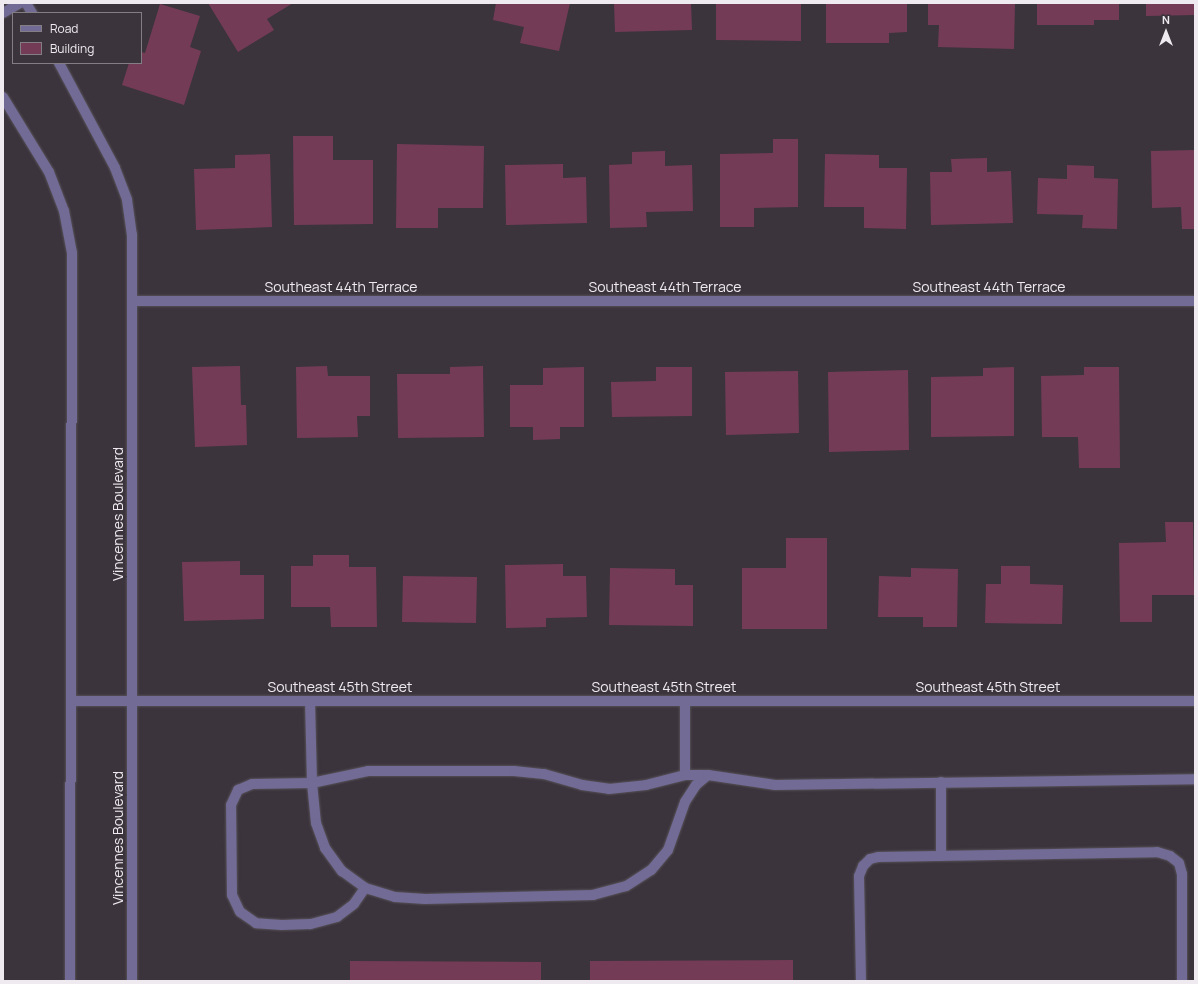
<!DOCTYPE html>
<style>
body{margin:0}
#map{position:relative;width:1198px;height:984px;overflow:hidden;background:#3b343c;font-family:Manrope,sans-serif}
div>[style]{position:absolute}
.building>*{inset:0;background:#743b57}
.roads{filter:drop-shadow(0 0 1px #585159) drop-shadow(0 0 1px #585159)}
.service>*{height:10px;margin:-5px;padding:0 5px;transform-origin:5px;border-radius:5px;background:#716b95}
.minor>*{height:10px;margin:-5px;padding:0 5px;transform-origin:5px;border-radius:5px;background:#716b95}
.tertiary>*{height:10px;margin:-5px;padding:0 5px;transform-origin:5px;border-radius:5px;background:#716b95}
span{translate:-50% -50%;white-space:nowrap;text-align:center;line-height:1.15;-webkit-text-stroke:4px #3b343c;paint-order:stroke}
.street-label{font-size:14px;color:#efeaf0}
.frame{position:absolute;inset:0;border:4px solid #efeaf0;pointer-events:none}
.legend{position:absolute;left:12px;top:12px;width:130px;height:52px;box-sizing:border-box;background:#3b343c;border:1px solid #837d84;margin:0;padding:5px 7px;list-style:none;font-size:12px;color:#efeaf0}
.legend li{display:flex;align-items:center;gap:8px;height:20px}
.legend b{width:20px;border:1px solid #837d84}
.north{position:absolute;left:1146px;top:12px;width:40px;height:40px;-webkit-text-stroke:3px #3b343c;paint-order:stroke;rotate:0deg;font-size:11px;font-weight:700;line-height:16px;text-align:center;color:#efeaf0}
.north::after{content:'';display:block;margin:auto;width:14px;height:18px;background:#efeaf0;clip-path:polygon(50% 0,100% 100%,50% 72%,0 100%)}
</style>
<div id="map">
<div class="building">
<div style="clip-path:polygon(208px 3px,293px 3px,267px 19px,274px 30px,238px 52px)"></div>
<div style="clip-path:polygon(496px 3px,570px 3px,559px 51px,520px 43px,524px 27px,493px 20px)"></div>
<div style="clip-path:polygon(614px 3px,691px 3px,692px 30px,615px 32px)"></div>
<div style="clip-path:polygon(716px 3px,801px 3px,801px 41px,716px 40px)"></div>
<div style="clip-path:polygon(826px 3px,907px 3px,907px 32px,889px 33px,889px 43px,826px 43px)"></div>
<div style="clip-path:polygon(928px 3px,1015px 3px,1014px 49px,938px 47px,939px 25px,928px 25px)"></div>
<div style="clip-path:polygon(1037px 3px,1119px 3px,1119px 20px,1094px 20px,1094px 25px,1037px 25px)"></div>
<div style="clip-path:polygon(1146px 3px,1195px 3px,1195px 15px,1146px 16px)"></div>
<div style="clip-path:polygon(160px 4px,200px 16px,190px 47px,201px 51px,184px 105px,122px 85px,129px 63px,141px 63px,141px 52px,145px 53px)"></div>
<div style="clip-path:polygon(293px 136px,333px 136px,333px 160px,373px 160px,373px 224px,294px 225px)"></div>
<div style="clip-path:polygon(773px 139px,798px 139px,798px 207px,754px 208px,754px 227px,720px 227px,720px 154px,773px 153px)"></div>
<div style="clip-path:polygon(397px 144px,484px 146px,483px 208px,438px 208px,438px 228px,396px 228px)"></div>
<div style="clip-path:polygon(1195px 150px,1195px 229px,1182px 229px,1181px 207px,1152px 208px,1151px 151px)"></div>
<div style="clip-path:polygon(665px 151px,665px 166px,692px 165px,693px 211px,646px 212px,647px 227px,610px 228px,609px 165px,632px 164px,632px 152px)"></div>
<div style="clip-path:polygon(270px 154px,272px 227px,196px 230px,194px 169px,235px 168px,235px 155px)"></div>
<div style="clip-path:polygon(825px 154px,879px 155px,879px 168px,907px 168px,906px 229px,864px 228px,864px 207px,824px 207px)"></div>
<div style="clip-path:polygon(987px 158px,987px 172px,1011px 171px,1013px 223px,931px 225px,930px 172px,952px 172px,951px 159px)"></div>
<div style="clip-path:polygon(563px 164px,563px 178px,586px 177px,587px 223px,506px 225px,505px 165px)"></div>
<div style="clip-path:polygon(1067px 165px,1094px 166px,1094px 178px,1118px 179px,1117px 229px,1082px 228px,1083px 215px,1037px 214px,1038px 178px,1067px 179px)"></div>
<div style="clip-path:polygon(240px 366px,241px 405px,246px 405px,247px 445px,195px 447px,192px 367px)"></div>
<div style="clip-path:polygon(327px 366px,328px 376px,370px 376px,370px 416px,357px 416px,358px 437px,297px 438px,296px 367px)"></div>
<div style="clip-path:polygon(483px 366px,484px 437px,398px 438px,397px 374px,450px 374px,450px 367px)"></div>
<div style="clip-path:polygon(584px 367px,584px 427px,560px 427px,560px 439px,533px 440px,533px 427px,510px 427px,510px 385px,543px 385px,543px 368px)"></div>
<div style="clip-path:polygon(656px 367px,692px 367px,692px 416px,612px 417px,611px 382px,656px 381px)"></div>
<div style="clip-path:polygon(1014px 367px,1014px 436px,931px 437px,931px 377px,983px 376px,983px 368px)"></div>
<div style="clip-path:polygon(1084px 367px,1119px 367px,1120px 468px,1079px 468px,1078px 437px,1042px 437px,1041px 376px,1084px 375px)"></div>
<div style="clip-path:polygon(908px 370px,909px 450px,829px 452px,828px 372px)"></div>
<div style="clip-path:polygon(798px 371px,799px 433px,726px 435px,725px 372px)"></div>
<div style="clip-path:polygon(1165px 522px,1193px 522px,1194px 595px,1152px 595px,1152px 622px,1120px 622px,1119px 543px,1166px 542px)"></div>
<div style="clip-path:polygon(786px 538px,827px 538px,827px 629px,742px 629px,742px 568px,786px 568px)"></div>
<div style="clip-path:polygon(313px 555px,349px 555px,349px 567px,376px 567px,377px 627px,331px 627px,330px 607px,291px 607px,291px 566px,313px 566px)"></div>
<div style="clip-path:polygon(240px 561px,240px 575px,264px 575px,264px 619px,184px 621px,182px 562px)"></div>
<div style="clip-path:polygon(563px 564px,563px 576px,586px 576px,587px 617px,546px 618px,546px 627px,506px 628px,505px 565px)"></div>
<div style="clip-path:polygon(1001px 566px,1030px 566px,1030px 584px,1063px 585px,1062px 624px,985px 623px,986px 584px,1001px 584px)"></div>
<div style="clip-path:polygon(610px 568px,675px 569px,675px 585px,693px 585px,693px 626px,609px 625px)"></div>
<div style="clip-path:polygon(911px 568px,958px 569px,957px 627px,923px 627px,923px 617px,878px 617px,879px 576px,911px 577px)"></div>
<div style="clip-path:polygon(403px 576px,477px 577px,476px 623px,402px 622px)"></div>
<div style="clip-path:polygon(793px 960px,793px 981px,590px 981px,590px 961px)"></div>
<div style="clip-path:polygon(350px 961px,541px 962px,541px 981px,350px 981px)"></div>
</div>
<div class="roads">
<div class="service">
<div style="left:310px;top:701px;width:82px;rotate:88.6deg"></div>
<div style="left:312px;top:783px;width:40px;rotate:84.3deg"></div>
<div style="left:316px;top:823px;width:27px;rotate:70deg"></div>
<div style="left:325px;top:848px;width:29px;rotate:54deg"></div>
<div style="left:342px;top:871px;width:29px;rotate:36deg"></div>
<div style="left:685px;top:701px;width:74px;rotate:90deg"></div>
<div style="left:708px;top:775px;width:16px;rotate:140deg"></div>
<div style="left:696px;top:785px;width:20px;rotate:123deg"></div>
<div style="left:685px;top:802px;width:51px;rotate:109.5deg"></div>
<div style="left:668px;top:850px;width:26px;rotate:130deg"></div>
<div style="left:651px;top:870px;width:30px;rotate:147deg"></div>
<div style="left:626px;top:886px;width:34px;rotate:165deg"></div>
<div style="left:593px;top:895px;width:168px;rotate:178.6deg"></div>
<div style="left:425px;top:899px;width:30px;rotate:-176deg"></div>
<div style="left:395px;top:897px;width:31px;rotate:-163deg"></div>
<div style="left:365px;top:888px;width:19px;rotate:125deg"></div>
<div style="left:354px;top:904px;width:21px;rotate:143deg"></div>
<div style="left:337px;top:917px;width:28px;rotate:165deg"></div>
<div style="left:310px;top:924px;width:28px;rotate:178deg"></div>
<div style="left:282px;top:925px;width:26px;rotate:-176deg"></div>
<div style="left:256px;top:923px;width:19px;rotate:-145deg"></div>
<div style="left:240px;top:912px;width:19px;rotate:-115deg"></div>
<div style="left:232px;top:895px;width:90px;rotate:-90.6deg"></div>
<div style="left:231px;top:805px;width:17px;rotate:-65deg"></div>
<div style="left:238px;top:790px;width:15px;rotate:-23deg"></div>
<div style="left:252px;top:784px;width:60px;rotate:-1deg"></div>
<div style="left:312px;top:783px;width:57px;rotate:-12.1deg"></div>
<div style="left:368px;top:771px;width:146px"></div>
<div style="left:514px;top:771px;width:30px;rotate:6deg"></div>
<div style="left:544px;top:774px;width:40px;rotate:16deg"></div>
<div style="left:582px;top:785px;width:27px;rotate:8deg"></div>
<div style="left:609px;top:789px;width:37px;rotate:-6deg"></div>
<div style="left:646px;top:785px;width:40px;rotate:-14.4deg"></div>
<div style="left:685px;top:775px;width:23px"></div>
<div style="left:708px;top:775px;width:68px;rotate:8.5deg"></div>
<div style="left:775px;top:785px;width:420px;rotate:-0.8deg"></div>
<div style="left:941px;top:782px;width:74px;rotate:90deg"></div>
<div style="left:861px;top:981px;width:105px;rotate:-91.1deg"></div>
<div style="left:859px;top:876px;width:11px;rotate:-68deg"></div>
<div style="left:863px;top:866px;width:10px;rotate:-45deg"></div>
<div style="left:870px;top:859px;width:8px;rotate:-14deg"></div>
<div style="left:878px;top:857px;width:279px;rotate:-1deg"></div>
<div style="left:1157px;top:852px;width:14px;rotate:17deg"></div>
<div style="left:1170px;top:856px;width:11px;rotate:38deg"></div>
<div style="left:1179px;top:863px;width:11px;rotate:75deg"></div>
<div style="left:1182px;top:874px;width:107px;rotate:90deg"></div>
</div>
<div class="minor">
<div style="left:134px;top:301px;width:1061px"></div>
<div style="left:72px;top:701px;width:1123px"></div>
</div>
<div class="tertiary">
<div style="left:26px;top:3px;width:12px;rotate:59deg"></div>
<div style="left:3px;top:13px;width:20px;rotate:-30deg"></div>
<div style="left:59px;top:63px;width:119px;rotate:61.9deg"></div>
<div style="left:115px;top:168px;width:34px;rotate:69deg"></div>
<div style="left:127px;top:200px;width:35px;rotate:82deg"></div>
<div style="left:132px;top:235px;width:746px;rotate:90deg"></div>
<div style="left:3px;top:97px;width:88px;rotate:58.5deg"></div>
<div style="left:49px;top:172px;width:42px;rotate:69deg"></div>
<div style="left:64px;top:211px;width:43px;rotate:79.2deg"></div>
<div style="left:72px;top:253px;width:728px;rotate:90.16deg"></div>
</div>
</div>
<div class="street-label">
<span style="left:341px;top:287px">Southeast 44th Terrace</span>
<span style="left:665px;top:287px">Southeast 44th Terrace</span>
<span style="left:989px;top:287px">Southeast 44th Terrace</span>
<span style="left:118px;top:514px;rotate:-90deg">Vincennes Boulevard</span>
<span style="left:340px;top:687px">Southeast 45th Street</span>
<span style="left:664px;top:687px">Southeast 45th Street</span>
<span style="left:988px;top:687px">Southeast 45th Street</span>
<span style="left:118px;top:838px;rotate:-90deg">Vincennes Boulevard</span>
</div>
<div class="frame"></div>
<ul class="legend">
<li><b style="height:5px;background:#716b95"></b>Road</li>
<li><b style="height:11px;background:#743b57"></b>Building</li>
</ul>
<div class="north">N</div>
</div>
